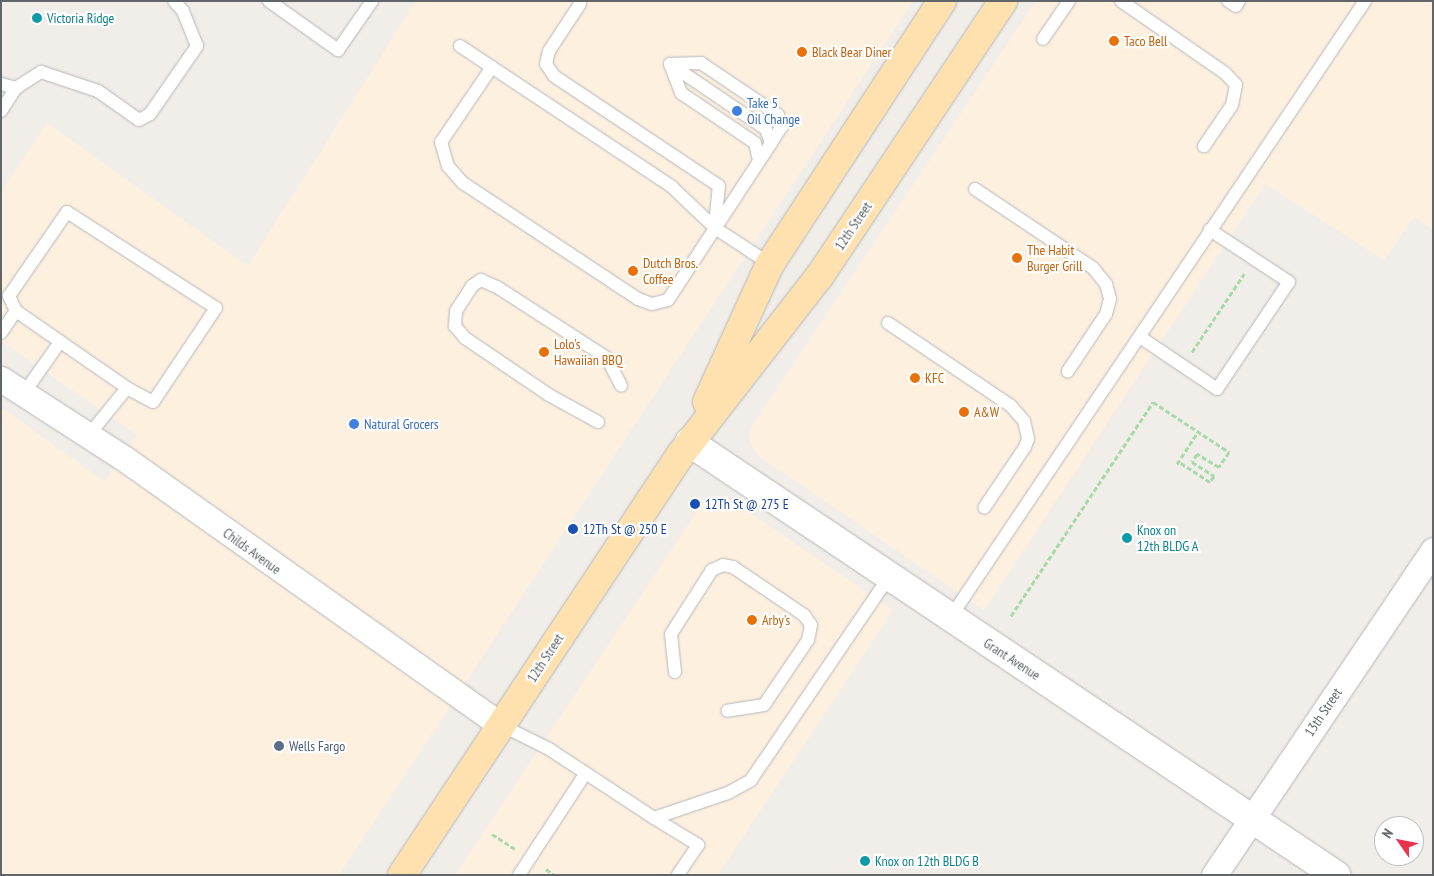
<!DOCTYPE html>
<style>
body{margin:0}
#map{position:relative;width:1434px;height:876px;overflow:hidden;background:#f1ede8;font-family:"PT Sans Narrow",sans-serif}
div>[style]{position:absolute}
.commercial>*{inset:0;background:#fef0df}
.path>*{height:3px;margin-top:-1.5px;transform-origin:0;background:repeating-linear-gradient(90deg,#a7daaa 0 5px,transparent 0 7.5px)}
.roads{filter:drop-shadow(0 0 1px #b3b7ba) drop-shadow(0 0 1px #b3b7ba)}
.lane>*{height:12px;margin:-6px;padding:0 6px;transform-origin:6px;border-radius:6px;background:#fff}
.street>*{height:25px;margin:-12.5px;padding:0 12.5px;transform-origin:12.5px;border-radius:12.5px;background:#fff}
.secondary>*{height:28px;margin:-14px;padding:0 14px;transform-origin:14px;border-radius:14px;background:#fff}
.primary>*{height:28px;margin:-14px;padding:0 14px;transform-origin:14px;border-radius:14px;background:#ffe1af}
.dots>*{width:14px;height:14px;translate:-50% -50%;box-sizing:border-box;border:2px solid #fff;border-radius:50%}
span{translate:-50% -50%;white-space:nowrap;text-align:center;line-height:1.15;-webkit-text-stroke:4.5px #fff;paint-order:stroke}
.culture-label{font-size:14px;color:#0d838f}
.left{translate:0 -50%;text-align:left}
.food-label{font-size:14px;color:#c56008}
.shop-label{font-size:14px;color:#366cbe}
.street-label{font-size:14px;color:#5f6568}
.transit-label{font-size:14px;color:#164399}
.service-label{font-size:14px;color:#4e5e75}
.frame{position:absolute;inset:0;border:2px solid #5f6568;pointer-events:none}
.north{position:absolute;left:1374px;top:816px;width:50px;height:50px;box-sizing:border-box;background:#fff;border:1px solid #bfc1c3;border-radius:50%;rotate:303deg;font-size:14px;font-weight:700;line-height:20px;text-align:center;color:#5f6568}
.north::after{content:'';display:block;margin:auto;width:18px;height:22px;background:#eb334d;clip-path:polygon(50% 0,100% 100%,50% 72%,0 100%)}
</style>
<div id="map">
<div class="commercial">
<div style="clip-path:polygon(416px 1px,913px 1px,339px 875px,1px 875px,1px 407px,105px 482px,137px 435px,1px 341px,1px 192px,47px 123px,248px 266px)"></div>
<div style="clip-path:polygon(1036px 1px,1433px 1px,1433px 230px,1414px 217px,1384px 260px,1265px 184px,984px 610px,763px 459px,755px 452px,749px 438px,752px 426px)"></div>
<div style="clip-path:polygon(717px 497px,734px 502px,893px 610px,718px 875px,455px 875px,702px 504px)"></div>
</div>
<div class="path">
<div style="left:1192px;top:352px;width:94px;rotate:-56.3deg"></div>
<div style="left:1177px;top:464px;width:38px;rotate:-57deg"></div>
<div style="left:1011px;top:616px;width:257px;rotate:-56.4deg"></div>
<div style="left:1153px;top:402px;width:91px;rotate:33.3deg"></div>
<div style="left:1229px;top:452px;width:18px;rotate:124deg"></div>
<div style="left:1219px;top:467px;width:26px;rotate:-149deg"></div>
<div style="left:1197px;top:454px;width:9px;rotate:122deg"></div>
<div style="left:1192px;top:462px;width:26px;rotate:32deg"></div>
<div style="left:1214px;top:476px;width:7px;rotate:124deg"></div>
<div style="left:1210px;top:482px;width:37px;rotate:-147deg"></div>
<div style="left:492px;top:834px;width:27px;rotate:33deg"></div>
<div style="left:546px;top:869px;width:10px;rotate:37deg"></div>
</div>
<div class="roads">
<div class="lane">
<div style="left:269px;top:1px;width:85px;rotate:35.4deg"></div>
<div style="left:338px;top:50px;width:60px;rotate:-55.2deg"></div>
<div style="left:1121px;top:1px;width:126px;rotate:34.7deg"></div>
<div style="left:1225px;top:73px;width:16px;rotate:47deg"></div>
<div style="left:1236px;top:85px;width:20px;rotate:101deg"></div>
<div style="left:1232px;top:105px;width:50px;rotate:124.3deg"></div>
<div style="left:1228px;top:1px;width:9px;rotate:32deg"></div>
<div style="left:1236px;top:6px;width:6px;rotate:-59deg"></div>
<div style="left:580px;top:4px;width:56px;rotate:123.4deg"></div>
<div style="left:549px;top:51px;width:13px;rotate:103deg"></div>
<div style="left:546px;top:64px;width:14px;rotate:56deg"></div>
<div style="left:554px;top:76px;width:198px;rotate:33.7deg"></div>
<div style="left:719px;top:186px;width:39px;rotate:96deg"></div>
<div style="left:1043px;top:39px;width:46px;rotate:-55.6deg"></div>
<div style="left:460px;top:46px;width:255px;rotate:33.6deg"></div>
<div style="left:672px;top:187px;width:59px;rotate:43.6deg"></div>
<div style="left:715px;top:228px;width:66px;rotate:33.2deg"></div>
<div style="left:670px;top:64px;width:31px;rotate:-2deg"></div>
<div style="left:701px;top:63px;width:93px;rotate:34deg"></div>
<div style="left:778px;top:115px;width:12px;rotate:70deg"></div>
<div style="left:782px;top:126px;width:20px;rotate:123deg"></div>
<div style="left:670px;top:64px;width:31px;rotate:69deg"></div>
<div style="left:681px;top:93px;width:89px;rotate:34deg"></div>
<div style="left:755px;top:143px;width:17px;rotate:77deg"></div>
<div style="left:492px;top:67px;width:91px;rotate:124.2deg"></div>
<div style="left:441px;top:142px;width:25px;rotate:74deg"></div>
<div style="left:448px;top:166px;width:23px;rotate:49deg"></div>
<div style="left:463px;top:183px;width:210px;rotate:33.5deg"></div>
<div style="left:638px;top:299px;width:15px;rotate:20deg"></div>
<div style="left:652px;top:304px;width:16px;rotate:-14deg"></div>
<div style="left:668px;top:300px;width:188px;rotate:-56.7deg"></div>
<div style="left:771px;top:143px;width:15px;rotate:-110deg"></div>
<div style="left:766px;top:129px;width:116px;rotate:-145.9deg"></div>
<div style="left:1px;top:84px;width:16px;rotate:15deg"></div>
<div style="left:16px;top:88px;width:30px;rotate:-33deg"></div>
<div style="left:41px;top:72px;width:60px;rotate:18.4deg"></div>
<div style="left:98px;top:91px;width:50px;rotate:35.3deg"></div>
<div style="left:139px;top:120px;width:13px;rotate:-29deg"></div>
<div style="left:150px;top:114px;width:83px;rotate:-55.3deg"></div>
<div style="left:197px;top:46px;width:38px;rotate:-112deg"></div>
<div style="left:183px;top:11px;width:13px;rotate:-132deg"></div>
<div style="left:1px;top:111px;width:27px;rotate:-57deg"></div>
<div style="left:975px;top:189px;width:142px;rotate:33.8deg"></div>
<div style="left:1093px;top:268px;width:21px;rotate:51deg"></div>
<div style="left:1106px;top:284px;width:16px;rotate:75deg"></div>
<div style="left:1110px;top:299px;width:16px;rotate:105deg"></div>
<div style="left:1106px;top:314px;width:69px;rotate:123.7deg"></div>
<div style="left:16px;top:311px;width:135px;rotate:34.7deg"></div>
<div style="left:888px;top:323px;width:148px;rotate:34deg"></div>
<div style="left:1011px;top:406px;width:20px;rotate:49deg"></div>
<div style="left:1024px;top:421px;width:18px;rotate:77deg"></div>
<div style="left:1028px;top:439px;width:9px;rotate:111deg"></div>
<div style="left:1025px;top:447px;width:73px;rotate:123.9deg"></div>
<div style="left:1px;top:333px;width:27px;rotate:-56deg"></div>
<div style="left:16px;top:311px;width:17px;rotate:-115deg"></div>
<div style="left:9px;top:296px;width:102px;rotate:-55.4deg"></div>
<div style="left:67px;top:212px;width:177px;rotate:32.8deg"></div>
<div style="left:216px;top:308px;width:113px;rotate:123.8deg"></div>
<div style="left:153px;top:402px;width:30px;rotate:-152deg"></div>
<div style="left:127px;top:388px;width:62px;rotate:129.1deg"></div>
<div style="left:1140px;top:337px;width:93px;rotate:34deg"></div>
<div style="left:1217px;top:389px;width:129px;rotate:-56.1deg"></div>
<div style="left:1289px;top:282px;width:95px;rotate:-146.6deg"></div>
<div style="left:24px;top:393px;width:62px;rotate:-54.8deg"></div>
<div style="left:598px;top:422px;width:56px;rotate:-151.1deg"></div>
<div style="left:549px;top:395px;width:102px;rotate:-145.8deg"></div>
<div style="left:465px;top:338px;width:16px;rotate:-130deg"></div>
<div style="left:455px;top:326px;width:15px;rotate:-86deg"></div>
<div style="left:456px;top:311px;width:30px;rotate:-57deg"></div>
<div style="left:472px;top:286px;width:11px;rotate:-34deg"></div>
<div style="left:481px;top:280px;width:17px;rotate:24deg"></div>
<div style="left:497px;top:287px;width:131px;rotate:32.8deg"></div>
<div style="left:607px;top:358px;width:31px;rotate:63deg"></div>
<div style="left:950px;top:618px;width:744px;rotate:-56.07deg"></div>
<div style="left:675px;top:672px;width:38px;rotate:-96deg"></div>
<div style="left:671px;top:634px;width:76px;rotate:-57.4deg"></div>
<div style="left:712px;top:570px;width:12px;rotate:-24deg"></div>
<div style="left:723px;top:565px;width:10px;rotate:11deg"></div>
<div style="left:733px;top:567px;width:86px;rotate:34.1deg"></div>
<div style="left:804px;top:615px;width:12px;rotate:55deg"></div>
<div style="left:811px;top:625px;width:15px;rotate:101deg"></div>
<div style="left:808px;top:640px;width:78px;rotate:124.1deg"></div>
<div style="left:764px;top:705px;width:37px;rotate:171deg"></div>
<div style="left:501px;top:725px;width:54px;rotate:26.6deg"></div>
<div style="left:549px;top:749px;width:126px;rotate:33.3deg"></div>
<div style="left:654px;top:818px;width:78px;rotate:-18.7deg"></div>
<div style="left:728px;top:793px;width:26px;rotate:-29deg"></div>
<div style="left:751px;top:780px;width:245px;rotate:-55.8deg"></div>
<div style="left:654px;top:818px;width:52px;rotate:31.5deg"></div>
<div style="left:698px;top:845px;width:36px;rotate:124deg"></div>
<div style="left:519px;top:875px;width:121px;rotate:-56.8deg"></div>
</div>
<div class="street">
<div style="left:1px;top:379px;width:148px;rotate:32.8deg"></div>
<div style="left:125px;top:459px;width:461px;rotate:35.3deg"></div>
<div style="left:1214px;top:875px;width:392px;rotate:-56deg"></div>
</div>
<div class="secondary">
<div style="left:689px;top:442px;width:779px;rotate:33.79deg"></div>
</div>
<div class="primary">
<div style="left:707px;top:402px;width:152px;rotate:-65.5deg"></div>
<div style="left:770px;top:264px;width:314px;rotate:-56.8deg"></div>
<div style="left:402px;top:875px;width:505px;rotate:-56.47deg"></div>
<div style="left:681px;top:454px;width:224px;rotate:-52.1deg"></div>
<div style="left:819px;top:277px;width:332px;rotate:-56.3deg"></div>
</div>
</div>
<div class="dots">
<div style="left:37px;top:18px;background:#0f9aa8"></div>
<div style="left:1114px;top:41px;background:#e8710a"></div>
<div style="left:802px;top:52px;background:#e8710a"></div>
<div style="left:737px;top:111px;background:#3f7fe0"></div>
<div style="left:1017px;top:258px;background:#e8710a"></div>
<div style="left:633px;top:271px;background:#e8710a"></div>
<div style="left:544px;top:352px;background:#e8710a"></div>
<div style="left:915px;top:378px;background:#e8710a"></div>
<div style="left:964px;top:412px;background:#e8710a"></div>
<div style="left:354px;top:424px;background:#3f7fe0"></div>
<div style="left:695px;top:504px;background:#1a4fb4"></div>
<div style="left:573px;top:529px;background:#1a4fb4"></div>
<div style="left:1127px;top:538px;background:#0f9aa8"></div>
<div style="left:752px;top:620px;background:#e8710a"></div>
<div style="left:279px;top:746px;background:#5c6f8a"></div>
<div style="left:865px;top:861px;background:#0f9aa8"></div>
</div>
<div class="culture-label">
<span class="left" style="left:47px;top:18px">Victoria Ridge</span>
<span class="left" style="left:1137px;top:538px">Knox on<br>12th BLDG A</span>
<span class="left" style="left:875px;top:861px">Knox on 12th BLDG B</span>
</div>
<div class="food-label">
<span class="left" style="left:1124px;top:41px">Taco Bell</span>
<span class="left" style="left:812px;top:52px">Black Bear Diner</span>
<span class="left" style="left:1027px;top:258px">The Habit<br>Burger Grill</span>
<span class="left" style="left:643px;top:271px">Dutch Bros.<br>Coffee</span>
<span class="left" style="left:554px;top:352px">Lolo's<br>Hawaiian BBQ</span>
<span class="left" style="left:925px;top:378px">KFC</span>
<span class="left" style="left:974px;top:412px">A&amp;W</span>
<span class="left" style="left:762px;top:620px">Arby's</span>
</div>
<div class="shop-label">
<span class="left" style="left:747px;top:111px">Take 5<br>Oil Change</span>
<span class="left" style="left:364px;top:424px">Natural Grocers</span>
</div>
<div class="street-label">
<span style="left:853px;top:226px;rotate:-56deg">12th Street</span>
<span style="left:252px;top:551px;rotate:36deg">Childs Avenue</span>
<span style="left:545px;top:658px;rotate:-57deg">12th Street</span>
<span style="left:1012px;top:659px;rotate:33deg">Grant Avenue</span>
<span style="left:1323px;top:712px;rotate:-56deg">13th Street</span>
</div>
<div class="transit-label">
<span class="left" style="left:705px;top:504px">12Th St @ 275 E</span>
<span class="left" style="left:583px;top:529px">12Th St @ 250 E</span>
</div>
<div class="service-label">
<span class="left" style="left:289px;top:746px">Wells Fargo</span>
</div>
<div class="frame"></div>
<div class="north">N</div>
</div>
